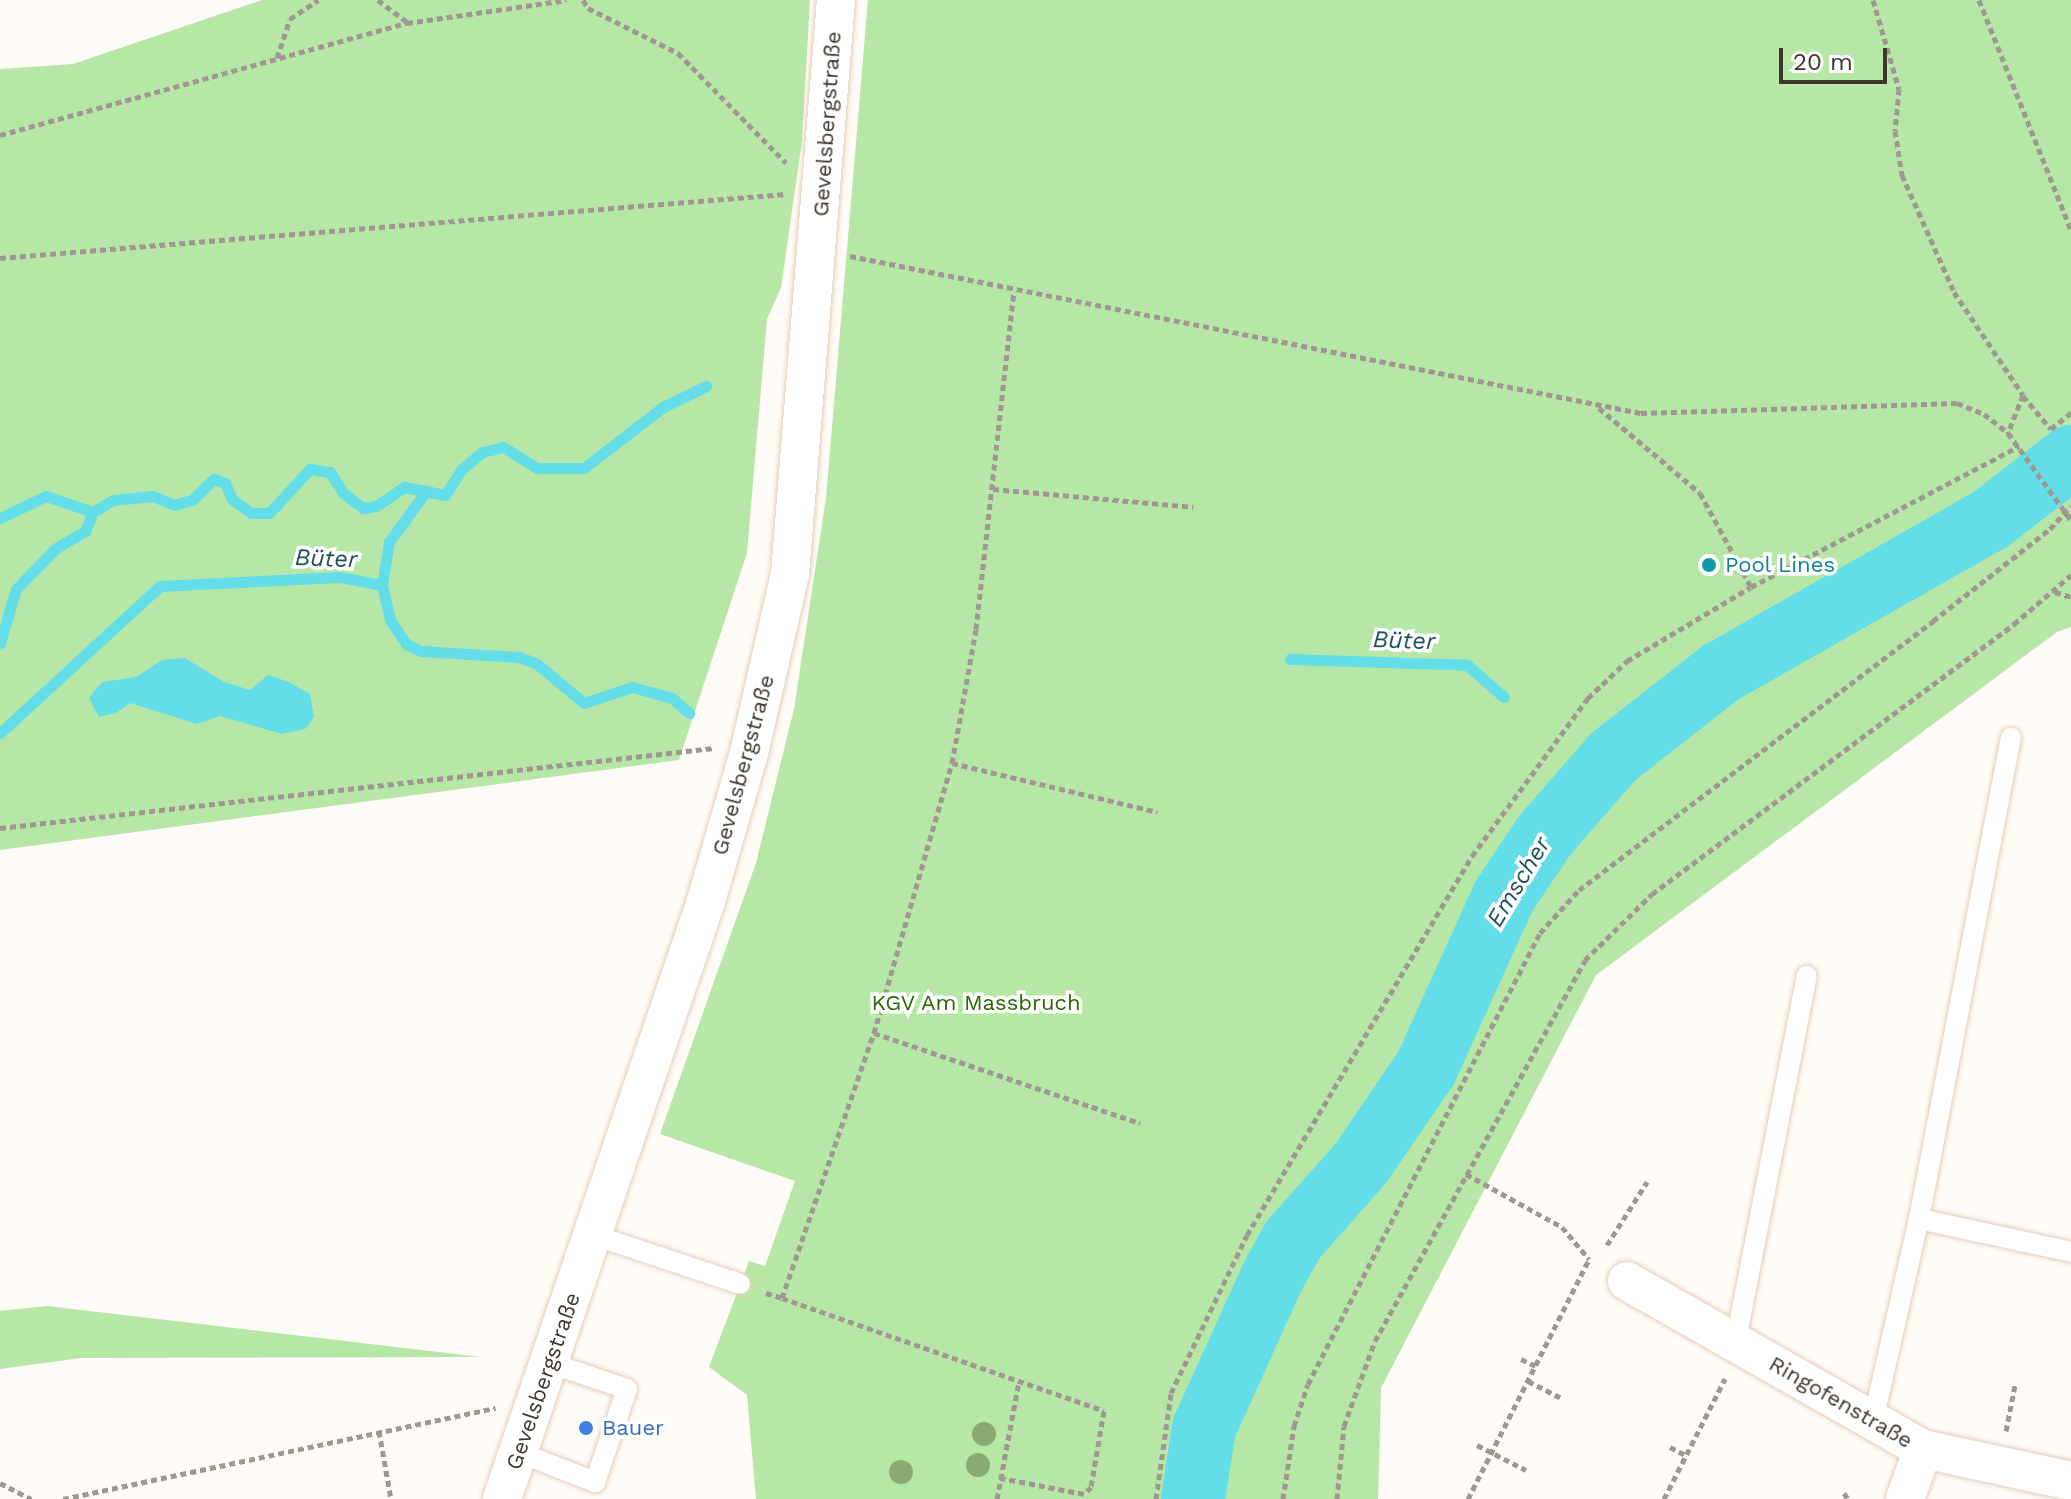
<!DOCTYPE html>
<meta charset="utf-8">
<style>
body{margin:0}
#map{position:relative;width:2071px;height:1499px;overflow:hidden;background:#fffbf6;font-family:"Work Sans",sans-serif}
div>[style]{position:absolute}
.green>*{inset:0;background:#b7e7a6}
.water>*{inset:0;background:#63dde7}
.stream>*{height:11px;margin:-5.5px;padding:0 5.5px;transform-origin:5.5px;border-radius:5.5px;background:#63dde7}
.river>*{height:64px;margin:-32px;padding:0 32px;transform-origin:32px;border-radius:32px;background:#63dde7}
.path>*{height:5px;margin-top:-2.5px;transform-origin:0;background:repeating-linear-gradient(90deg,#9e9891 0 6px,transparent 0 10px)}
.roads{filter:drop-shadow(0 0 2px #e3ceb9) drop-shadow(0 0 2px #e3ceb9)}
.lane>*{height:20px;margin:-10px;padding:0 10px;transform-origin:10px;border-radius:10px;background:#fff}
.street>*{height:38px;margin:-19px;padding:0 19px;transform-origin:19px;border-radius:19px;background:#fff}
.trees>*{width:24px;height:24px;margin:-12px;border-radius:50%;background:#89aa70}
.dots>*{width:22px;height:22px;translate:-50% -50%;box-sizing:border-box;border:4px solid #fff;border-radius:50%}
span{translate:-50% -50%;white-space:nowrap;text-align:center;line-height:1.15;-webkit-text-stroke:7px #fff;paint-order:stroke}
.street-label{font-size:22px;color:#3e362d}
.culture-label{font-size:22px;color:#0d838f}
.left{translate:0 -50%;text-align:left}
.park-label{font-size:22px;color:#296802}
.shop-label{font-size:22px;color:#366cbe}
.water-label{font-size:24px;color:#1e5257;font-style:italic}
.scale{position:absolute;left:1779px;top:48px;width:108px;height:36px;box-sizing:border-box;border:4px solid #3e362d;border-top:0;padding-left:10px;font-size:24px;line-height:28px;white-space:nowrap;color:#3e362d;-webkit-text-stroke:6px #fff;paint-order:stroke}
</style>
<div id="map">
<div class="green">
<div style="clip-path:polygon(262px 0,810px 0,802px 141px,781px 288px,767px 319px,747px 553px,679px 760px,0 850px,0 69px,73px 64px)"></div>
<div style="clip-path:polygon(868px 0,2071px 0,2071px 627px,2057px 632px,1596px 975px,1381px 1388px,1378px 1499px,756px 1499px,747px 1395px,709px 1367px,749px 1261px,765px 1266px,795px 1181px,660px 1134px,756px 863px,794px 709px,826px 498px)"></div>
<div style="clip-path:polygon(47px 1306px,481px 1357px,81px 1358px,0 1369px,0 1311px)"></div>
</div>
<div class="water">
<div style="clip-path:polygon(185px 658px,224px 682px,250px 690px,268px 675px,289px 682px,310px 694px,314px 717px,305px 729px,282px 734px,220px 716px,197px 724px,130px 703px,116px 713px,99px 717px,89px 698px,102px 682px,136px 677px,162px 660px)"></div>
</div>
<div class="stream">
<div style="left:0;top:518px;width:51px;rotate:-25.6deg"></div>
<div style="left:46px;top:496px;width:50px;rotate:18.8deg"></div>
<div style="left:93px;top:512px;width:23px;rotate:-31deg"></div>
<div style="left:113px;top:500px;width:40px;rotate:-5.7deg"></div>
<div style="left:153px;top:496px;width:23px;rotate:23deg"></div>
<div style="left:174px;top:505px;width:19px;rotate:-16deg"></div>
<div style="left:192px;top:500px;width:30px;rotate:-44deg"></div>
<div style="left:214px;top:479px;width:12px;rotate:20deg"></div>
<div style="left:225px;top:483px;width:17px;rotate:66deg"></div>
<div style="left:232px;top:499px;width:24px;rotate:36deg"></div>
<div style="left:251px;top:513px;width:18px"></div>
<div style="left:269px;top:513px;width:60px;rotate:-47deg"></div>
<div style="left:310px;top:469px;width:20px;rotate:9deg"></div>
<div style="left:330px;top:472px;width:25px;rotate:58deg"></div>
<div style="left:343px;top:493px;width:25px;rotate:37deg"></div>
<div style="left:363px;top:508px;width:13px;rotate:-9deg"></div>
<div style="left:376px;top:506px;width:34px;rotate:-34deg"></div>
<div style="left:404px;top:487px;width:42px;rotate:11deg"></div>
<div style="left:445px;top:495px;width:31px;rotate:-57deg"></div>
<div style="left:462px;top:469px;width:26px;rotate:-40deg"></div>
<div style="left:482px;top:452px;width:22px;rotate:-13deg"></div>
<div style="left:503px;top:447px;width:40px;rotate:32deg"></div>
<div style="left:537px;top:468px;width:47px"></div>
<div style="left:584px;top:468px;width:100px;rotate:-37.7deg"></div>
<div style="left:663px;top:407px;width:48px;rotate:-26deg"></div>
<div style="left:382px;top:585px;width:44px;rotate:-80.8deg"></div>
<div style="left:389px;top:542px;width:63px;rotate:-54deg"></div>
<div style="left:0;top:643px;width:56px;rotate:-73.5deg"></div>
<div style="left:16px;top:589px;width:57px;rotate:-45.7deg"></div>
<div style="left:56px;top:548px;width:34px;rotate:-30deg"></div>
<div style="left:85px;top:531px;width:21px;rotate:-67deg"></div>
<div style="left:1290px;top:659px;width:177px;rotate:1.9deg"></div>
<div style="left:1467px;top:665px;width:49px;rotate:40.9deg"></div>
<div style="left:0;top:733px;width:217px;rotate:-42.6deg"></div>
<div style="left:160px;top:586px;width:180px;rotate:-2.9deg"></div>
<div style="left:340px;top:577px;width:43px;rotate:10.8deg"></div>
<div style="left:382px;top:585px;width:36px;rotate:77deg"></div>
<div style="left:390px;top:620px;width:29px;rotate:56deg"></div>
<div style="left:406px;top:644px;width:17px;rotate:25deg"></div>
<div style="left:421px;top:651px;width:98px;rotate:3.5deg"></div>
<div style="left:519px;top:657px;width:19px;rotate:21deg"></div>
<div style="left:537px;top:664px;width:61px;rotate:39.7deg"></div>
<div style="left:584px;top:703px;width:51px;rotate:-18.4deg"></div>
<div style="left:632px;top:687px;width:41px;rotate:15.4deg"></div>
<div style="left:672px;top:698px;width:23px;rotate:41deg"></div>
<div style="left:1583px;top:761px;width:21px;rotate:51deg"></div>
</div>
<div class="river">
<div style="left:1193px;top:1499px;width:72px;rotate:-81.2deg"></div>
<div style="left:1204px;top:1428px;width:169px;rotate:-65.6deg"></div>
<div style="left:1274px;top:1274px;width:38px;rotate:-61deg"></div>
<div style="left:1292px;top:1241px;width:104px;rotate:-48.5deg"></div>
<div style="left:1361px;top:1163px;width:115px;rotate:-55.6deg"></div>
<div style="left:1426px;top:1068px;width:189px;rotate:-65.6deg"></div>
<div style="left:1504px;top:896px;width:73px;rotate:-56.1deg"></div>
<div style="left:1545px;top:835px;width:103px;rotate:-48.9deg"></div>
<div style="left:1613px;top:757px;width:136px;rotate:-38.1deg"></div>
<div style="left:1720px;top:673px;width:312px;rotate:-29.6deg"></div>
<div style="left:1991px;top:519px;width:101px;rotate:-37.8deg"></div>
</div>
<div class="path">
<div style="left:378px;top:0;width:36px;rotate:37deg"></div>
<div style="left:583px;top:0;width:9px;rotate:58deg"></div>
<div style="left:588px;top:8px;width:101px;rotate:26.6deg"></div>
<div style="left:678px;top:53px;width:154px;rotate:45.5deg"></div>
<div style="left:1873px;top:0;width:93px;rotate:73.7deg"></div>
<div style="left:1899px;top:89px;width:42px;rotate:95.4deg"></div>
<div style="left:1895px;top:131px;width:45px;rotate:81deg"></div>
<div style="left:1902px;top:175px;width:128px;rotate:66deg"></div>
<div style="left:1954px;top:292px;width:124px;rotate:56.2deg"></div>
<div style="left:2023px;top:395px;width:41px;rotate:111.5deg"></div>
<div style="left:1979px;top:0;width:248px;rotate:68.2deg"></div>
<div style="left:277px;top:58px;width:41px;rotate:-71.6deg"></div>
<div style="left:290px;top:19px;width:34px;rotate:-34deg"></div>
<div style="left:0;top:135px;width:422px;rotate:-15.4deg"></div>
<div style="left:407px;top:23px;width:161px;rotate:-8.2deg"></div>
<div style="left:850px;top:256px;width:806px;rotate:11.23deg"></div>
<div style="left:1641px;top:413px;width:316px;rotate:-1.8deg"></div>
<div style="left:1957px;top:403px;width:29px;rotate:22deg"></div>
<div style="left:1984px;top:414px;width:31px;rotate:38deg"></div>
<div style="left:2008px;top:433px;width:107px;rotate:54.1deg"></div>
<div style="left:0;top:258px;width:788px;rotate:-4.66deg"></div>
<div style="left:2023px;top:396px;width:43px;rotate:49.7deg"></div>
<div style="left:2051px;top:429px;width:26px;rotate:-39deg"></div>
<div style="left:1599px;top:408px;width:132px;rotate:40.1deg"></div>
<div style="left:1700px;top:493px;width:107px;rotate:61.5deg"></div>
<div style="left:993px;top:489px;width:201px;rotate:5.1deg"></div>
<div style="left:2055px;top:592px;width:17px;rotate:17deg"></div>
<div style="left:952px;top:763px;width:211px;rotate:13.4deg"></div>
<div style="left:0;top:828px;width:718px;rotate:-6.39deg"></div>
<div style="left:874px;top:1033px;width:281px;rotate:18.7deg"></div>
<div style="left:1466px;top:1174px;width:110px;rotate:28.9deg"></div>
<div style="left:1562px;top:1227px;width:42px;rotate:49.8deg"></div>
<div style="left:1607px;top:1245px;width:75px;rotate:-57.6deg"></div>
<div style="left:766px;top:1293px;width:17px;rotate:17deg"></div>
<div style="left:782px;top:1298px;width:281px;rotate:-70.9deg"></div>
<div style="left:874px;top:1033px;width:281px;rotate:-73.9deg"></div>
<div style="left:952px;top:763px;width:136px;rotate:-79.8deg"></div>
<div style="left:976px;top:629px;width:340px;rotate:-83.6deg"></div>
<div style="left:782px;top:1298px;width:341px;rotate:19.3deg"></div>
<div style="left:1104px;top:1411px;width:77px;rotate:99.7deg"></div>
<div style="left:1091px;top:1487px;width:10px;rotate:135deg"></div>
<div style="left:1084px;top:1494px;width:85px;rotate:-169.1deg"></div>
<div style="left:1521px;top:1359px;width:17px;rotate:25deg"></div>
<div style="left:1528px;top:1381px;width:39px;rotate:27deg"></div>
<div style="left:379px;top:1431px;width:69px;rotate:80deg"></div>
<div style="left:2006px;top:1431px;width:47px;rotate:-78.9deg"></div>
<div style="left:1477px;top:1445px;width:55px;rotate:27deg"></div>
<div style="left:1670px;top:1447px;width:18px;rotate:27deg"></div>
<div style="left:0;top:1483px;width:35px;rotate:27deg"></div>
<div style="left:1844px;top:1493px;width:7px;rotate:56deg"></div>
<div style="left:63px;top:1499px;width:442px;rotate:-11.9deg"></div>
<div style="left:997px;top:1499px;width:119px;rotate:-79.4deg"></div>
<div style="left:1156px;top:1499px;width:107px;rotate:-81.9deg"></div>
<div style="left:1171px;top:1393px;width:175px;rotate:-64.3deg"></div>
<div style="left:1247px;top:1235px;width:441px;rotate:-59.3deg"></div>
<div style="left:1472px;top:856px;width:196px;rotate:-53.7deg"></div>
<div style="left:1588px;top:698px;width:54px;rotate:-43.5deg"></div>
<div style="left:1627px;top:661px;width:144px;rotate:-30.8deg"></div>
<div style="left:1751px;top:587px;width:303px;rotate:-27.7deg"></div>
<div style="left:1283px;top:1499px;width:74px;rotate:-81.4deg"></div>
<div style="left:1294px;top:1426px;width:44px;rotate:-71.6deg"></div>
<div style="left:1308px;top:1384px;width:507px;rotate:-62.78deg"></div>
<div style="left:1540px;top:933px;width:58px;rotate:-47.8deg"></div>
<div style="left:1579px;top:890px;width:445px;rotate:-37.2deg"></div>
<div style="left:1933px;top:621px;width:149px;rotate:-38.2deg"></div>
<div style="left:2050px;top:529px;width:31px;rotate:-48deg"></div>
<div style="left:1337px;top:1499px;width:73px;rotate:-84.5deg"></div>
<div style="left:1344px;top:1426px;width:90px;rotate:-70deg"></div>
<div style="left:1375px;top:1341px;width:435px;rotate:-61.1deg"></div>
<div style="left:1585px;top:960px;width:94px;rotate:-44.6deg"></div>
<div style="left:1652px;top:894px;width:452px;rotate:-36.7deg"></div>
<div style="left:2014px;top:624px;width:75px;rotate:-40.7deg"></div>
<div style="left:1468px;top:1499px;width:269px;rotate:-63.2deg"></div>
<div style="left:1664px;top:1499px;width:135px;rotate:-63.1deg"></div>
</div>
<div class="roads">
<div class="lane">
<div style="left:1919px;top:1219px;width:156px;rotate:12.2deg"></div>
<div style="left:593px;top:1235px;width:155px;rotate:18.4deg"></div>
<div style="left:1736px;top:1340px;width:371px;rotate:-79deg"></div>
<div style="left:1873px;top:1421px;width:207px;rotate:-77.2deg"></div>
<div style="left:1919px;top:1219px;width:490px;rotate:-79.2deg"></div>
<div style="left:518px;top:1452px;width:83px;rotate:21.3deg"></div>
<div style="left:595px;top:1482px;width:98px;rotate:-71deg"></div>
<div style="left:627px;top:1389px;width:81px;rotate:-161.3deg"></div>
</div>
<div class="street">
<div style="left:1627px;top:1281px;width:340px;rotate:29.6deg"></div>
<div style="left:1923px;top:1449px;width:151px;rotate:12.2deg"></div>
<div style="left:502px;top:1499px;width:632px;rotate:-71.16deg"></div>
<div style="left:706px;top:901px;width:154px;rotate:-73.8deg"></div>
<div style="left:749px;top:753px;width:184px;rotate:-77.1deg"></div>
<div style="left:790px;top:574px;width:576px;rotate:-85.42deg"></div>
<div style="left:1905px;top:1499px;width:53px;rotate:-70.2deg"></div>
</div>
</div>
<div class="trees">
<div style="left:984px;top:1434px"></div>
<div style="left:978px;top:1465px"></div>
<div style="left:901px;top:1472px"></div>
</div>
<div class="dots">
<div style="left:1709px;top:565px;background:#0f9aa8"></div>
<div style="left:586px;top:1428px;background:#3f7fe0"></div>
</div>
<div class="street-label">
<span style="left:827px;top:124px;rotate:-86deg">Gevelsbergstraße</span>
<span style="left:743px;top:765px;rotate:-75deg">Gevelsbergstraße</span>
<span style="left:543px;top:1381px;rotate:-71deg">Gevelsbergstraße</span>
<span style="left:1841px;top:1402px;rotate:30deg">Ringofenstraße</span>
</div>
<div class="culture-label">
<span class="left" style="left:1725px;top:565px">Pool Lines</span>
</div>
<div class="park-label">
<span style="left:976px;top:1003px">KGV Am Massbruch</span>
</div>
<div class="shop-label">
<span class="left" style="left:602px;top:1428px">Bauer</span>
</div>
<div class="water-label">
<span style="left:326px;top:559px;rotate:2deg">Büter</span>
<span style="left:1404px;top:641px;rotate:2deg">Büter</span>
<span style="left:1519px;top:882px;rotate:-59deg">Emscher</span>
</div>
<div class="scale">20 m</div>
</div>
